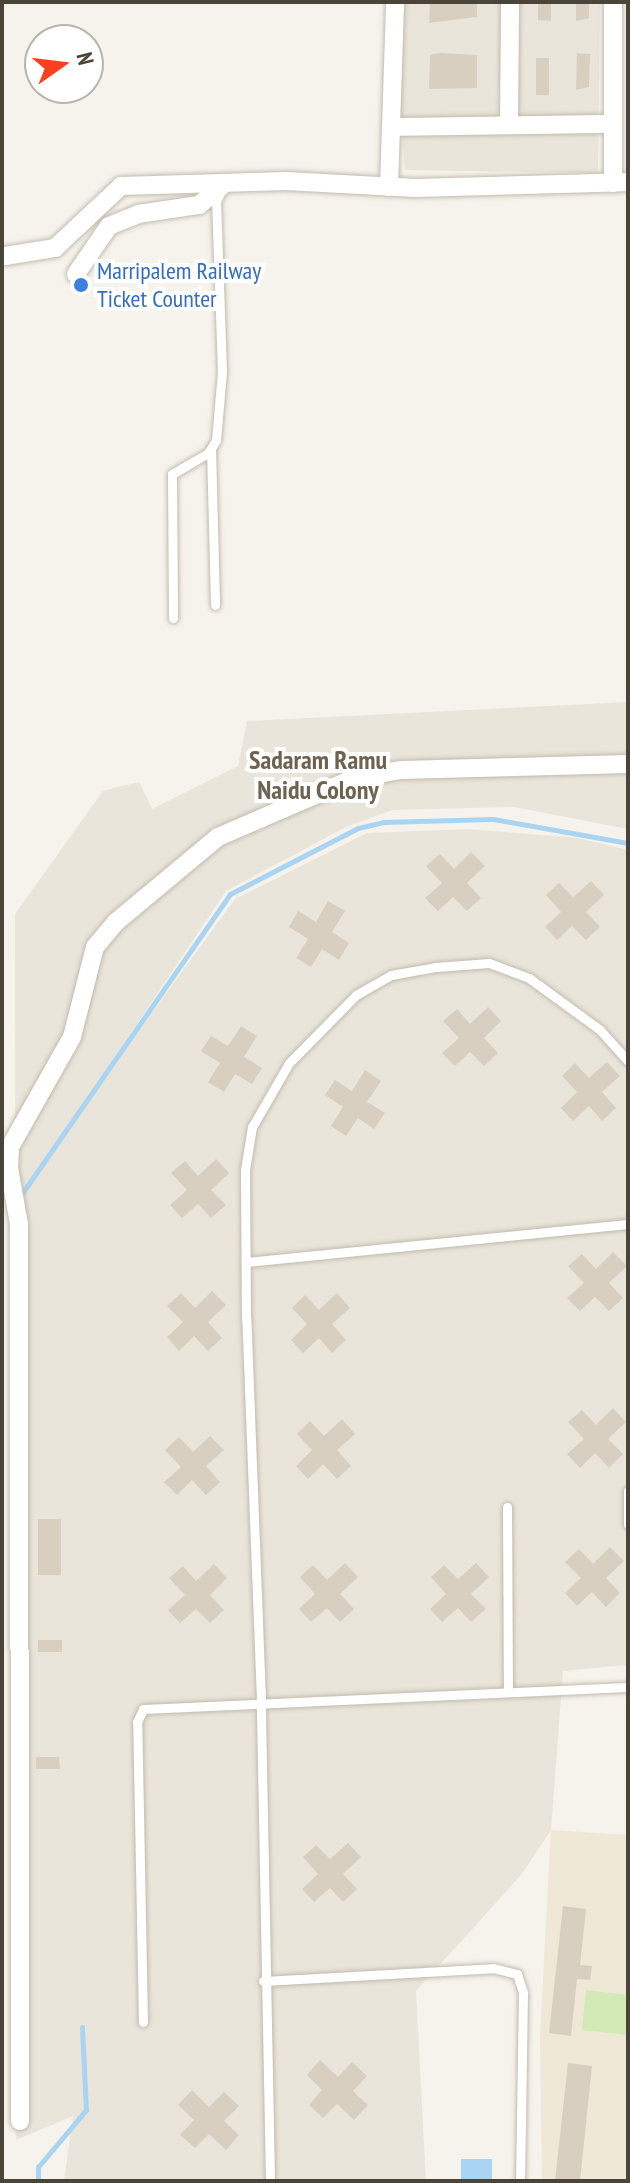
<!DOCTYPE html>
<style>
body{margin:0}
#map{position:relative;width:630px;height:2183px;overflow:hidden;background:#f6f3ec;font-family:"PT Sans Narrow",sans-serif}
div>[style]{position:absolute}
.residential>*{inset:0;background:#eae5da}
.education>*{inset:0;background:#efe8d6}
.green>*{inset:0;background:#d2eab5}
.water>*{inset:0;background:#a9d4f2}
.stream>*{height:5px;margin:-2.5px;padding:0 2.5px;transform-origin:2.5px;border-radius:2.5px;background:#a9d4f2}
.building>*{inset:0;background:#d8cfc1}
.roads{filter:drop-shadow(0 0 2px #c2bbae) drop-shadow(0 0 2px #c2bbae)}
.service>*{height:9px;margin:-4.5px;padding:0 4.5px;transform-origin:4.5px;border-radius:4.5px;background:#fff}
.minor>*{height:18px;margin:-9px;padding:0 9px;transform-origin:9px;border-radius:9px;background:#fff}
.dots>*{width:22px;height:22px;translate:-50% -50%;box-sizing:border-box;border:4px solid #fff;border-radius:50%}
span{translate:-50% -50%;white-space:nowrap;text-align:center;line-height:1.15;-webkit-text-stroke:8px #fff;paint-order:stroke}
.shop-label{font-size:24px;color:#366cbe}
.left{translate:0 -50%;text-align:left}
.neighbourhood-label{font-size:26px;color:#6e6250;font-weight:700}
.frame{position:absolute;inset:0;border:4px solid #4b4439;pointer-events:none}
.north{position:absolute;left:24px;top:24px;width:80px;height:80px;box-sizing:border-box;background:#fff;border:2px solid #b7b4b0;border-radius:50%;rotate:76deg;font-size:22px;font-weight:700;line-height:32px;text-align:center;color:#4b4439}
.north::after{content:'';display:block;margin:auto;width:28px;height:36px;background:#fc3f1d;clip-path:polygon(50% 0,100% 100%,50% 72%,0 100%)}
</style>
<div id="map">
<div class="residential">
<div style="clip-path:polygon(393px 2px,600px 2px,598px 173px,405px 170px)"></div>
<div style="clip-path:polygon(628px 702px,628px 829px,514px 807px,392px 810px,346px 827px,226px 891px,64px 1133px,235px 899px,367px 833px,469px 829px,577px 838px,628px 850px,628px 1665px,563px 1671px,551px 1830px,521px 1875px,416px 1991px,426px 2181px,64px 2181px,73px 2116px,16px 2140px,15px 914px,103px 791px,139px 782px,152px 809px,238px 766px,247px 721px)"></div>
</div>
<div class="education">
<div style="clip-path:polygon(551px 1830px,628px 1835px,628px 2181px,542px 2181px,540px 2035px)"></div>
</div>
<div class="green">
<div style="clip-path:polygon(586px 1990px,628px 1995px,628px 2035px,582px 2030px)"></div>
</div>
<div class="water">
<div style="clip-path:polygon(461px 2159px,492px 2159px,492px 2181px,461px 2181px)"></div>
</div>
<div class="stream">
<div style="left:23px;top:1192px;width:363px;rotate:-55.2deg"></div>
<div style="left:230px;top:894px;width:144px;rotate:-27.3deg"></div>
<div style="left:358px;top:828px;width:26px;rotate:-13deg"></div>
<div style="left:383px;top:822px;width:110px;rotate:-1.6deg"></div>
<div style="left:493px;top:819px;width:137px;rotate:10.1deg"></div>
<div style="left:38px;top:2181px;width:14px;rotate:-90deg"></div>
<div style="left:38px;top:2167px;width:75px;rotate:-49.9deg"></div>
<div style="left:86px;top:2110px;width:83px;rotate:-92.8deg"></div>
</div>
<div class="building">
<div style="clip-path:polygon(430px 2px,477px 2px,477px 17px,429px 23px)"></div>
<div style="clip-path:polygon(538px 2px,551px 2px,551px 21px,538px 20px)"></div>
<div style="clip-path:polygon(576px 2px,589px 2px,589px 18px,576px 21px)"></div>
<div style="clip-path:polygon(440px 53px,477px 55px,477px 88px,429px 89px,430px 55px)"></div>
<div style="clip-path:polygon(577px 53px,590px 54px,589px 87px,576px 90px)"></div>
<div style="clip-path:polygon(536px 58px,549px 58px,549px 95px,536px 95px)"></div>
<div style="clip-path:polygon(471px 852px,485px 866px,467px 883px,481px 898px,467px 911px,453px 897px,438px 911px,425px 898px,442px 883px,426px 866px,440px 854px,454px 869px)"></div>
<div style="clip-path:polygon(591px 881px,604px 895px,586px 912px,600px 927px,586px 940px,572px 926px,557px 940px,545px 927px,561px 912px,546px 895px,559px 883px,573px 897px)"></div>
<div style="clip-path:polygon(328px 901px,345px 911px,332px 932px,349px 943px,339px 960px,322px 949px,311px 967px,296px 958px,308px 939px,289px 927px,298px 911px,316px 922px)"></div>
<div style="clip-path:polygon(488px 1007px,501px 1021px,484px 1038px,498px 1053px,484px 1066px,470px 1052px,455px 1066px,442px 1053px,459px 1038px,443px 1021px,457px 1009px,470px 1024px)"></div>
<div style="clip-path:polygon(241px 1026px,257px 1036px,244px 1057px,262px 1068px,252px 1084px,235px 1074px,224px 1092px,208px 1082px,220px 1063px,201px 1051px,211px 1036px,228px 1046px)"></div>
<div style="clip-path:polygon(607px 1062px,620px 1076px,602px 1092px,616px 1108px,602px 1121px,589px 1106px,573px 1121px,561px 1108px,577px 1092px,562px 1076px,575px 1063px,589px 1078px)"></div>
<div style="clip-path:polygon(365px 1070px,381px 1081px,367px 1102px,385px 1113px,374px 1129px,358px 1118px,346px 1136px,331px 1126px,343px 1107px,325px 1095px,335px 1080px,352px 1091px)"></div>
<div style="clip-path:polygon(216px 1159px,229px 1173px,211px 1190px,226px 1205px,211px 1218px,198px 1204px,182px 1218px,170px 1205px,187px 1190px,171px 1173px,185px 1161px,198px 1176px)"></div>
<div style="clip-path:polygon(613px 1252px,627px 1266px,609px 1283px,623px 1298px,609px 1311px,595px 1297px,580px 1311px,567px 1298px,584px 1283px,568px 1266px,582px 1254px,596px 1269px)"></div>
<div style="clip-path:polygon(212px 1291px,226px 1305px,208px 1322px,222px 1338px,208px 1351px,194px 1336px,179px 1351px,167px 1337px,183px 1322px,167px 1306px,181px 1293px,195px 1308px)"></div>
<div style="clip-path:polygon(337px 1293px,350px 1308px,332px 1324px,346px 1340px,332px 1353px,319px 1338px,303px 1353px,291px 1340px,307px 1324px,292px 1308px,305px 1295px,319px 1310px)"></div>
<div style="clip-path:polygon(613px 1408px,626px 1422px,608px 1439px,623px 1454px,609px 1468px,595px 1453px,580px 1468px,567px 1454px,584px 1439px,568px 1422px,582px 1410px,596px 1425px)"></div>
<div style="clip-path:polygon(342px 1419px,355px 1434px,337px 1450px,351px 1466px,337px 1479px,323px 1464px,308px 1479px,296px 1466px,312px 1450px,297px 1434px,310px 1421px,324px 1436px)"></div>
<div style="clip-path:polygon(210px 1436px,224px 1450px,206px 1466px,220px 1482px,206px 1495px,192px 1480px,177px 1495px,164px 1482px,181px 1467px,165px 1450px,179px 1437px,193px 1452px)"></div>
<div style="clip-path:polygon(38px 1519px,61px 1519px,61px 1575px,38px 1575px)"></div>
<div style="clip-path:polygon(610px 1547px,624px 1561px,606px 1578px,620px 1593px,606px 1607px,592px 1592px,577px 1606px,565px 1593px,581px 1578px,565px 1562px,579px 1549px,593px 1564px)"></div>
<div style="clip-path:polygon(345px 1563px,358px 1577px,340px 1594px,354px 1609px,340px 1622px,327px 1608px,311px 1622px,299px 1609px,315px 1594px,300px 1577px,313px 1565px,327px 1580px)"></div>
<div style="clip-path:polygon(476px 1563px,489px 1577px,471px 1594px,486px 1609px,471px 1622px,458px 1608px,442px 1622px,430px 1609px,446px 1594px,431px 1577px,444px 1565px,458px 1579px)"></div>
<div style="clip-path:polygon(214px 1564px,227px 1578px,210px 1595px,224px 1610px,210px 1623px,196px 1609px,180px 1623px,168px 1610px,185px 1595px,169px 1578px,183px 1566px,196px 1581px)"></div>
<div style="clip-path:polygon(38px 1640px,62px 1640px,62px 1652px,38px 1652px)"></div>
<div style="clip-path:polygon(36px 1757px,59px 1757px,60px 1769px,36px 1769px)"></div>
<div style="clip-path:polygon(348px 1843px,361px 1857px,343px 1874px,357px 1889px,343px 1902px,330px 1888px,314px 1902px,302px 1889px,318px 1874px,303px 1857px,316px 1845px,330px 1859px)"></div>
<div style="clip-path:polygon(563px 1906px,586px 1909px,580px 1965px,592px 1966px,590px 1980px,577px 1979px,571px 2036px,549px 2033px)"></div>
<div style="clip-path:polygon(320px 2060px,338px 2077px,352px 2062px,367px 2076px,353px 2091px,368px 2105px,354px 2120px,337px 2104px,323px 2118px,309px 2105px,322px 2090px,307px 2075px)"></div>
<div style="clip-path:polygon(568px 2063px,592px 2066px,580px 2181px,555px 2181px)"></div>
<div style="clip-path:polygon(192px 2090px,209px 2107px,224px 2092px,239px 2106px,224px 2121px,239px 2135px,226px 2150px,209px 2134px,195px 2148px,180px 2135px,194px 2120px,178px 2105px)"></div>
</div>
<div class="roads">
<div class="service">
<div style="left:211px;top:449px;width:156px;rotate:88.5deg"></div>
<div style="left:173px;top:618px;width:144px;rotate:-90.4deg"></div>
<div style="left:172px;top:474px;width:42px;rotate:-30.3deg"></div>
<div style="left:208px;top:453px;width:15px;rotate:-58deg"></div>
<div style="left:216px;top:440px;width:69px;rotate:-85deg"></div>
<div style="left:222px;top:371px;width:170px;rotate:-92deg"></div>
<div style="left:216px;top:201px;width:9px;rotate:-63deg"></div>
<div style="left:246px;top:1262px;width:384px;rotate:-5.7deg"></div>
<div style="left:628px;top:1491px;width:33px;rotate:90deg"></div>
<div style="left:507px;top:1507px;width:185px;rotate:89.7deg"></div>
<div style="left:263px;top:1981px;width:230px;rotate:-3.2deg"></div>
<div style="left:493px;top:1968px;width:25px;rotate:14deg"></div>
<div style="left:517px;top:1974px;width:20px;rotate:72deg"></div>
<div style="left:523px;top:1993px;width:188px;rotate:90.9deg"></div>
<div style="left:143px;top:2022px;width:300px;rotate:-91.1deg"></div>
<div style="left:137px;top:1722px;width:14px;rotate:-65deg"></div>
<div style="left:143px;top:1709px;width:485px;rotate:-2.6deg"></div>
<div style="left:270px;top:2181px;width:481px;rotate:-91.1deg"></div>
<div style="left:261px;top:1700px;width:382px;rotate:-92.2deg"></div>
<div style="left:246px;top:1318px;width:148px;rotate:-90.4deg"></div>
<div style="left:245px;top:1170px;width:44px;rotate:-80.8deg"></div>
<div style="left:252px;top:1127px;width:74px;rotate:-60deg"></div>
<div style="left:289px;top:1063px;width:95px;rotate:-45.4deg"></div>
<div style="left:356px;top:995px;width:40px;rotate:-29.7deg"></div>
<div style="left:391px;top:975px;width:46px;rotate:-10.1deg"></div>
<div style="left:436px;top:967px;width:53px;rotate:-4.3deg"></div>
<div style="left:489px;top:963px;width:43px;rotate:20.6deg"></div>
<div style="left:529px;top:978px;width:88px;rotate:36.2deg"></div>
<div style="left:600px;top:1030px;width:42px;rotate:47.9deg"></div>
</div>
<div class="minor">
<div style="left:509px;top:125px;width:123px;rotate:-89.5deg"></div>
<div style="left:393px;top:127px;width:218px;rotate:-0.8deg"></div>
<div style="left:613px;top:183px;width:181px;rotate:-90deg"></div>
<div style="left:389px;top:187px;width:185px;rotate:-88.1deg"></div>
<div style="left:5px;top:256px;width:51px;rotate:-9.1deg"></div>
<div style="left:55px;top:248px;width:91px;rotate:-43.2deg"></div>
<div style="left:121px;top:186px;width:165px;rotate:-1.7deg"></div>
<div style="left:286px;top:181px;width:130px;rotate:3.1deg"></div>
<div style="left:416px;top:188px;width:212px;rotate:-1.6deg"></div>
<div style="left:76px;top:274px;width:58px;rotate:-55.5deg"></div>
<div style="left:109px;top:226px;width:31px;rotate:-22deg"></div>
<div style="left:138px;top:214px;width:62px;rotate:-8.4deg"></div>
<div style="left:199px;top:205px;width:34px;rotate:-40deg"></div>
<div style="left:20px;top:2121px;width:897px;rotate:-90.06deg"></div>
<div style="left:19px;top:1224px;width:57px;rotate:-100.1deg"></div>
<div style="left:9px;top:1168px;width:21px;rotate:-87deg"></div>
<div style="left:10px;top:1147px;width:126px;rotate:-60.6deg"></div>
<div style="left:72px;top:1037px;width:93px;rotate:-75.7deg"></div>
<div style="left:95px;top:947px;width:33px;rotate:-50deg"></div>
<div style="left:116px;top:922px;width:133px;rotate:-39.8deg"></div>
<div style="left:218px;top:837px;width:149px;rotate:-23.3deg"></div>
<div style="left:355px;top:778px;width:47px;rotate:-9.9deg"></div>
<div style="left:401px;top:770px;width:227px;rotate:-1.5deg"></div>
</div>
</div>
<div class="dots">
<div style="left:81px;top:285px;background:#3f7fe0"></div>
</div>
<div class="shop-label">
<span class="left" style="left:97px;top:285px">Marripalem Railway<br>Ticket Counter</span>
</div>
<div class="neighbourhood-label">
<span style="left:318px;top:775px">Sadaram Ramu<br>Naidu Colony</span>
</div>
<div class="frame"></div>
<div class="north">N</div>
</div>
